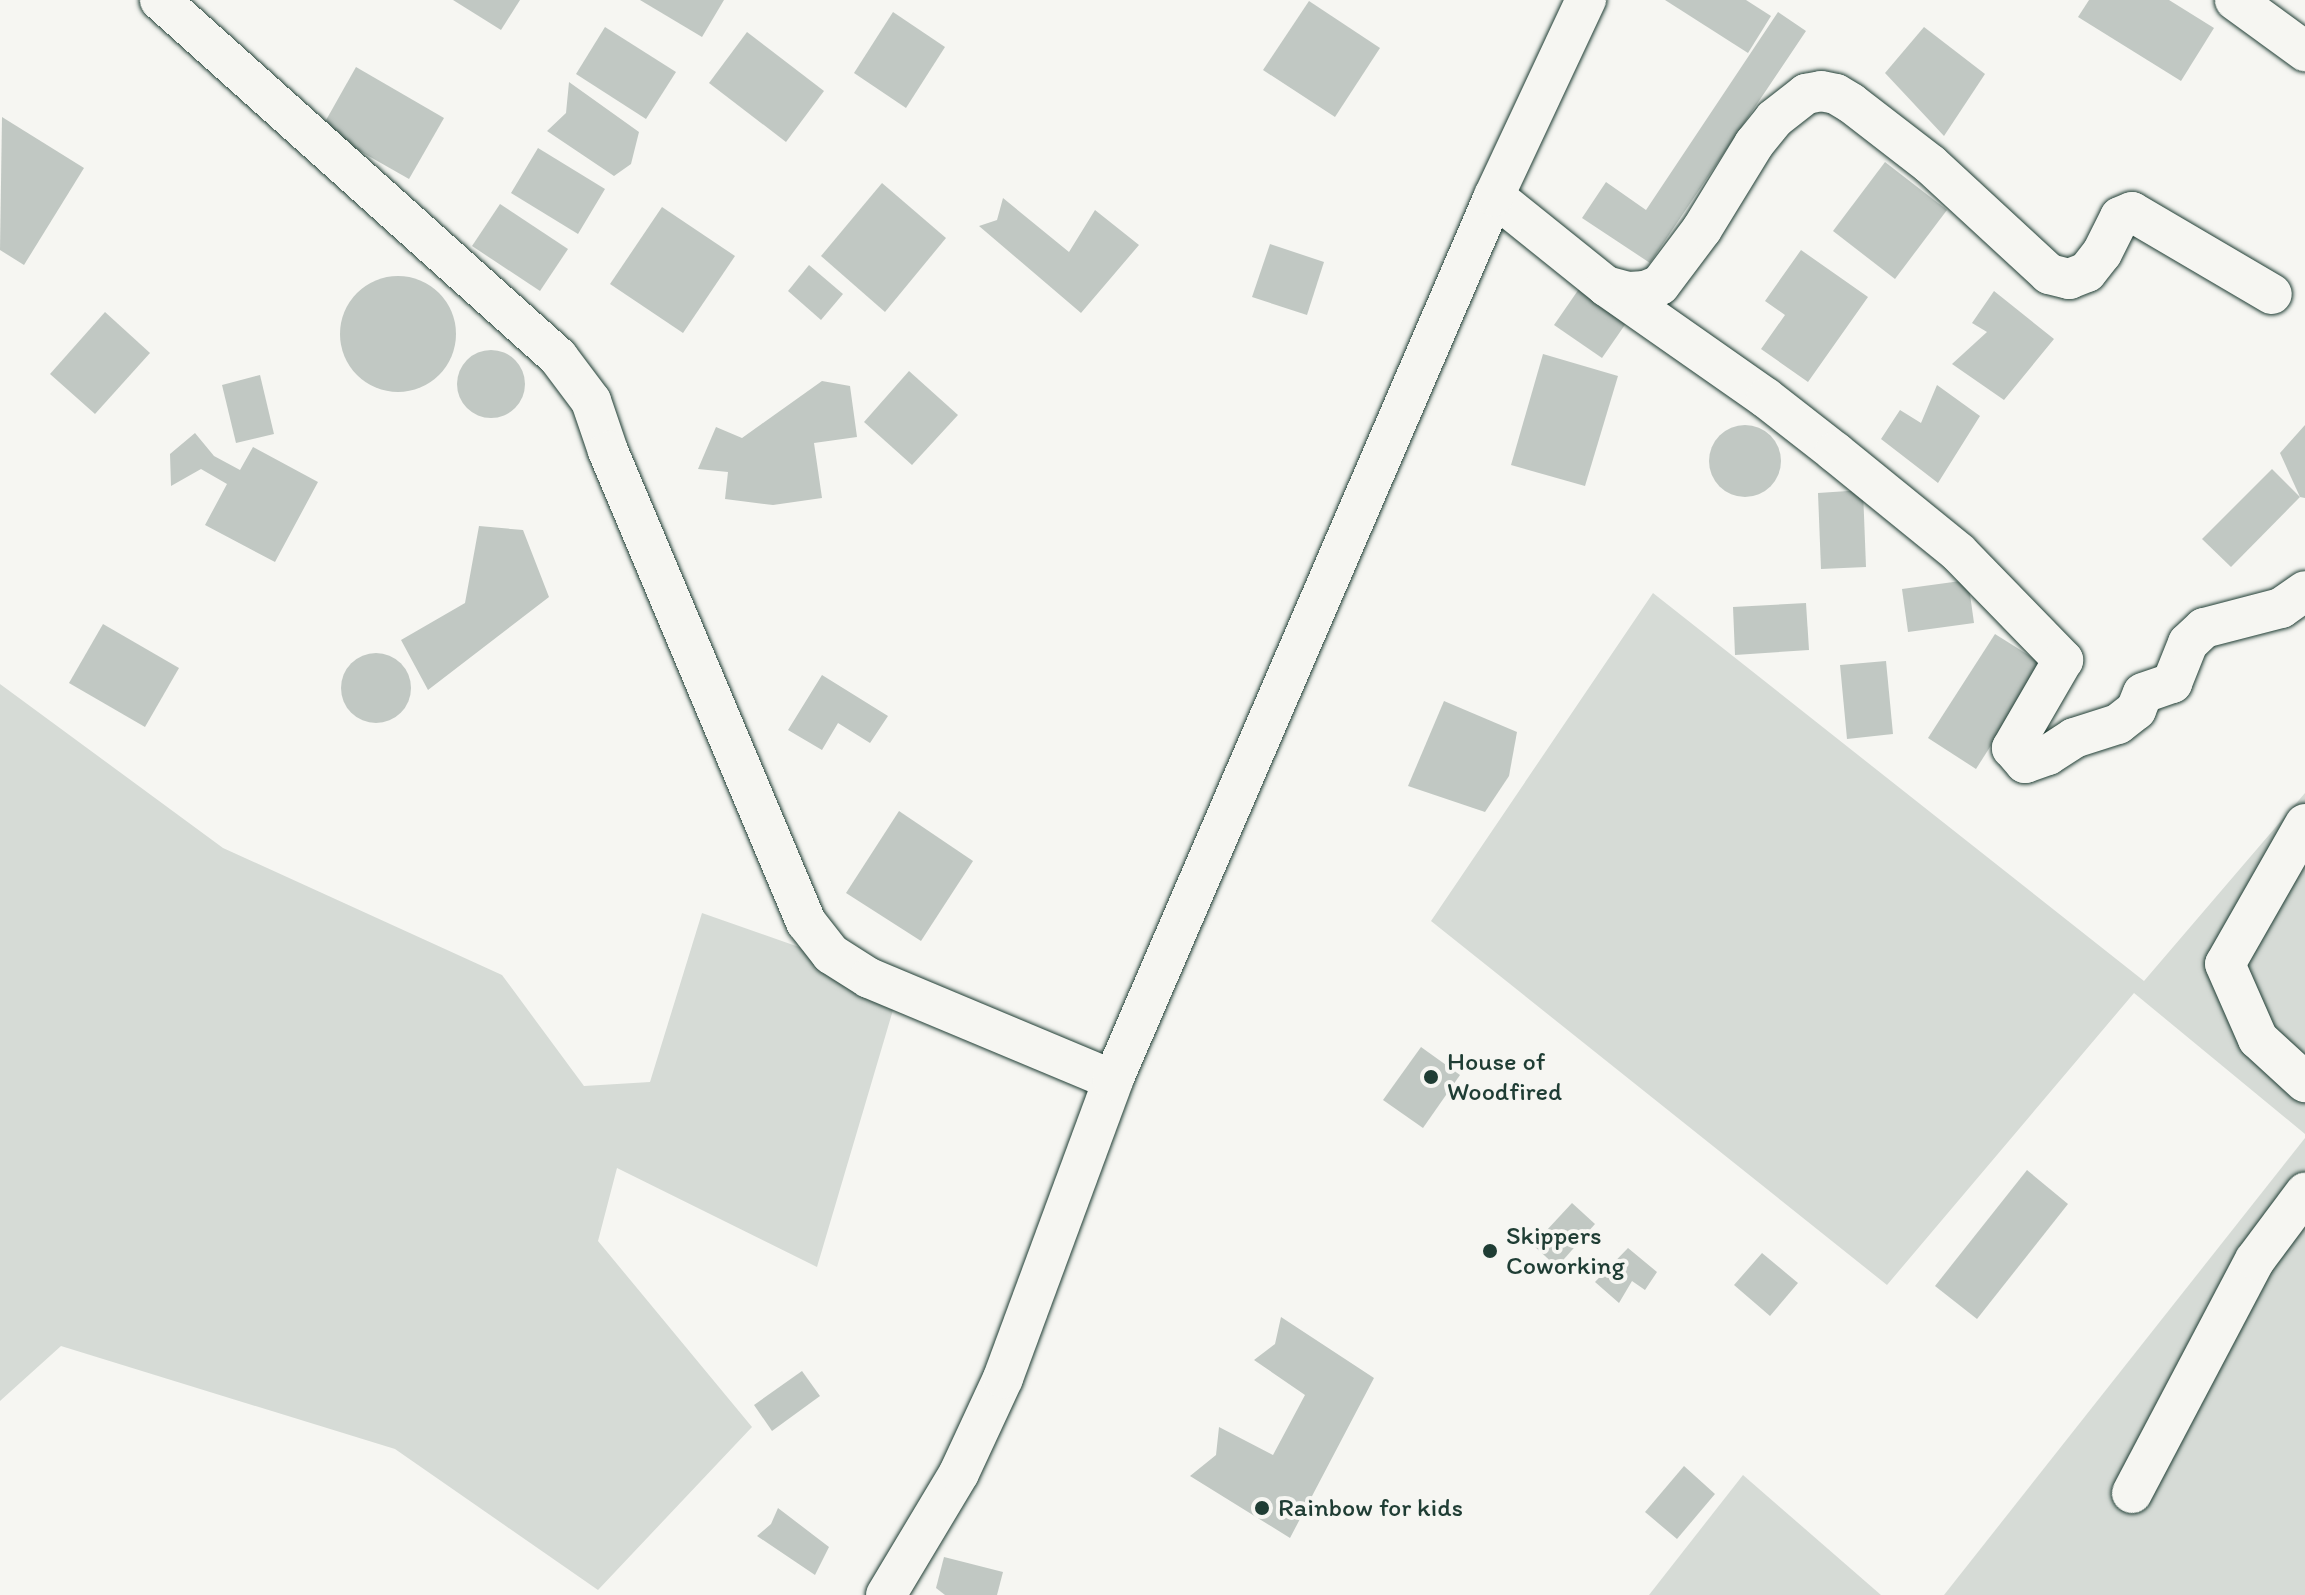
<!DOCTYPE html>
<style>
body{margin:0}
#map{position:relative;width:2305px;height:1595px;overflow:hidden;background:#f6f6f2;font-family:Itim,sans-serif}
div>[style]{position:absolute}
.green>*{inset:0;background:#d6dbd6}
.building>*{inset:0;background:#c1c8c3}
.round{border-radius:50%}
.roads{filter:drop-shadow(0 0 2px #1f3d34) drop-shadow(0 0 2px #1f3d34)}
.street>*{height:40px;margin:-20px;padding:0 20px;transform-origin:20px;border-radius:20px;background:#f6f6f2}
.dots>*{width:22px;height:22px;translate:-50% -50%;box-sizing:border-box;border:4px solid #f6f6f2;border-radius:50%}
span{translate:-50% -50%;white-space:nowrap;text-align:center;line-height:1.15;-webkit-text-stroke:8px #f6f6f2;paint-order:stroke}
.poi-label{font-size:26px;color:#1f3d34}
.left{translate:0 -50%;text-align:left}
</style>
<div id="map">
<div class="green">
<div style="clip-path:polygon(1653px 593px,2144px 981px,2305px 793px,2305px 1134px,2134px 993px,1887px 1285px,1431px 921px)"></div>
<div style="clip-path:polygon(0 684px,223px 848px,502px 975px,584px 1086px,650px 1082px,702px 913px,901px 983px,817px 1267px,617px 1168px,598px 1241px,752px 1427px,598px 1590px,395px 1449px,61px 1346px,0 1401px)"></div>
<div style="clip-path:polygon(2305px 1138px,2305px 1595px,1944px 1595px)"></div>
<div style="clip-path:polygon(1743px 1475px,1881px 1595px,1649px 1595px)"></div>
</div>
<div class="building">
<div style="clip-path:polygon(453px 0,520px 0,501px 30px)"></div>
<div style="clip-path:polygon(640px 0,724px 0,702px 37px)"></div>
<div style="clip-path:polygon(1665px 0,1746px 0,1771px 16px,1748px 53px)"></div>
<div style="clip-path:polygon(2089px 0,2169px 0,2214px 28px,2181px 81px,2078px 17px)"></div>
<div style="clip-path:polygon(1309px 1px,1380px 48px,1335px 117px,1263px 70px)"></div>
<div style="clip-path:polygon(893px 12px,945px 47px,906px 108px,854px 73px)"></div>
<div style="clip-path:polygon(1778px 12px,1806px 31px,1650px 263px,1582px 218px,1606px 182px,1646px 210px)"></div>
<div style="clip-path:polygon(605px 27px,676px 72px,646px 119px,576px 74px)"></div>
<div style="clip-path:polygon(1924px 27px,1985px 74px,1944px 136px,1885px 73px)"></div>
<div style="clip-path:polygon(747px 32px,824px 91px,786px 142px,709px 83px)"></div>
<div style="clip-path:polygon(356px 67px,444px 118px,409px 179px,321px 129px)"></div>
<div style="clip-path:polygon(569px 82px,639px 132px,631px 164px,614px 176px,547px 131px,566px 113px)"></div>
<div style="clip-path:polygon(2px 117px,84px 168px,24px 265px,0 250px)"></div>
<div style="clip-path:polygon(538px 148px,605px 189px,578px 234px,511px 193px)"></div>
<div style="clip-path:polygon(1885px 162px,1947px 210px,1895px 279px,1833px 231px)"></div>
<div style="clip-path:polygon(882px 183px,946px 238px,885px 312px,821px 256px)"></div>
<div style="clip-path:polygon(1003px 198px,1069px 252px,1095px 210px,1139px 245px,1081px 313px,979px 226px,997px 220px)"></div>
<div style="clip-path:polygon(500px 204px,568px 249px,540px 291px,472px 246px)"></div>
<div style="clip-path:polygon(662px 207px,735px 256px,683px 333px,610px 284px)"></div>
<div style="clip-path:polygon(1270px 244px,1324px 262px,1307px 315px,1252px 297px)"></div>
<div style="clip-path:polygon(1801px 250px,1868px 297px,1808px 382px,1761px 349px,1785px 315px,1765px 301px)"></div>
<div style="clip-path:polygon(809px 265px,843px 294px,821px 320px,788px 291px)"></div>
<div class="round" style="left:340px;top:276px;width:116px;height:116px"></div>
<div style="clip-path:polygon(1581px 286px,1629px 319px,1602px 358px,1554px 325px)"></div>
<div style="clip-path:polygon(1994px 291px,2054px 339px,2004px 400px,1952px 364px,1987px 332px,1972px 323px)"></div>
<div style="clip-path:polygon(105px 312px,150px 353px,95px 414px,50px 374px)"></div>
<div class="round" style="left:457px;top:350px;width:68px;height:68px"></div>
<div style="clip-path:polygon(1543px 354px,1618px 376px,1585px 486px,1511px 465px)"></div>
<div style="clip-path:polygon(909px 371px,958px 415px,912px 465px,864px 422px)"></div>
<div style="clip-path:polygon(260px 375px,274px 434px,236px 443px,222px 385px)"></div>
<div style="clip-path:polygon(822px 381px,850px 386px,857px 437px,814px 443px,822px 498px,773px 505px,725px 499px,728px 472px,698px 469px,716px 427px,742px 438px)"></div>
<div style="clip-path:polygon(1937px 385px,1980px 416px,1938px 483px,1881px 439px,1900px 410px,1921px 423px)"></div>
<div class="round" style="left:1709px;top:425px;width:72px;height:72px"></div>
<div style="clip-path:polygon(2305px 425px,2305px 498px,2300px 497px,2280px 453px)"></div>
<div style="clip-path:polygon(195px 433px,214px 456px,240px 470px,253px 447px,318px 482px,275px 562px,205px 525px,227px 484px,201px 469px,171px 486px,170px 454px)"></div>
<div style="clip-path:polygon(2272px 469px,2300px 497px,2231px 567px,2202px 539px)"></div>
<div style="clip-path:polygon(1863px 490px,1866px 567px,1821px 569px,1818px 493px)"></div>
<div style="clip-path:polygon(479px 526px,523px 530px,549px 597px,428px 690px,401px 640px,465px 603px)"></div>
<div style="clip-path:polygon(1968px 580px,1974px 623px,1908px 632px,1902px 589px)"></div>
<div style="clip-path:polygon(1806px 603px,1809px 650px,1735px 655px,1733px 607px)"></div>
<div style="clip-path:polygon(103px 624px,179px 668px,145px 727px,69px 683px)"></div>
<div style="clip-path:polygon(1995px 634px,2043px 664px,1976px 769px,1928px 738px)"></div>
<div class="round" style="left:341px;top:653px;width:70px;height:70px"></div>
<div style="clip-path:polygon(1886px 661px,1893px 734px,1847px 739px,1840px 665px)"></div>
<div style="clip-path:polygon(822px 675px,888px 716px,870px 743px,838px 723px,822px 750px,788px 730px)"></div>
<div style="clip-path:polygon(1444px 701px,1517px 732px,1509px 776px,1485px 812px,1408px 786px)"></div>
<div style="clip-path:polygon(899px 811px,973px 861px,921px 941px,846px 893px)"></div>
<div style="clip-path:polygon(1421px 1047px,1460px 1075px,1423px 1128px,1383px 1100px)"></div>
<div style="clip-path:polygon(2027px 1170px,2068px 1204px,1977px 1319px,1935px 1286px)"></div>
<div style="clip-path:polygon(1572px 1203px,1595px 1224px,1557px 1267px,1533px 1245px)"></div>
<div style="clip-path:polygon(1628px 1248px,1657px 1272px,1645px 1290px,1632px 1281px,1619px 1303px,1595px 1282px)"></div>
<div style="clip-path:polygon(1762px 1253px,1798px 1283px,1770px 1316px,1734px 1285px)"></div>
<div style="clip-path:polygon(1281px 1317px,1374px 1378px,1290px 1538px,1190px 1476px,1216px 1455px,1219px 1427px,1273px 1455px,1305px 1395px,1254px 1360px,1275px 1344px)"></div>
<div style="clip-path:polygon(802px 1371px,820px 1396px,772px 1431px,754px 1405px)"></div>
<div style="clip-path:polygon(1684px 1466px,1715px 1494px,1677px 1539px,1645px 1512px)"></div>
<div style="clip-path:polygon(778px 1508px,829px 1547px,815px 1575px,757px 1536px,771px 1524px)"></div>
<div style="clip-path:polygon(944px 1557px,1003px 1572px,997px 1595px,945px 1595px,936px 1588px)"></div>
</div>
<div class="roads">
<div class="street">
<div style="left:160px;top:0;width:535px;rotate:41.89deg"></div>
<div style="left:558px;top:357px;width:55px;rotate:53.1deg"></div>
<div style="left:591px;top:401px;width:53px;rotate:71.2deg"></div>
<div style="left:608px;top:451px;width:511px;rotate:67.2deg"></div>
<div style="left:806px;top:922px;width:41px;rotate:52deg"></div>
<div style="left:831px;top:954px;width:45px;rotate:32.3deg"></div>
<div style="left:869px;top:978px;width:264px;rotate:22.7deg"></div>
<div style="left:2235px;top:0;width:87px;rotate:36.1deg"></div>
<div style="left:1494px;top:196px;width:144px;rotate:38.8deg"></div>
<div style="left:1606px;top:286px;width:195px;rotate:35deg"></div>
<div style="left:1766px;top:398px;width:88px;rotate:38deg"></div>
<div style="left:1835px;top:452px;width:159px;rotate:39.1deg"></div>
<div style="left:1958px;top:552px;width:151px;rotate:45.8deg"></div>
<div style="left:2063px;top:660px;width:102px;rotate:120.1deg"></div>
<div style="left:2012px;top:748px;width:20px;rotate:49deg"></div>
<div style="left:2025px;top:763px;width:24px;rotate:-19deg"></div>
<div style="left:2048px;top:755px;width:31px;rotate:-33deg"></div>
<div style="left:2074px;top:738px;width:46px;rotate:-17.7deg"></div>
<div style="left:2118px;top:724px;width:23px;rotate:-38deg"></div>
<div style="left:2136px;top:710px;width:18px;rotate:-68deg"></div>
<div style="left:2143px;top:693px;width:31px;rotate:-19deg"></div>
<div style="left:2172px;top:683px;width:43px;rotate:-68.2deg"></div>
<div style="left:2188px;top:643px;width:22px;rotate:-43deg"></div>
<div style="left:2204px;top:628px;width:80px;rotate:-14.6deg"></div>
<div style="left:2281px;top:608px;width:29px;rotate:-35deg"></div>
<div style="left:1606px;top:286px;width:24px;rotate:15deg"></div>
<div style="left:1629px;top:292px;width:16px;rotate:-4deg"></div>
<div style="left:1645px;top:291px;width:16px;rotate:-22deg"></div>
<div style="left:1660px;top:285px;width:70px;rotate:-53.1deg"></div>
<div style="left:1702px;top:229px;width:100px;rotate:-58.5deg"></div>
<div style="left:1754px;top:144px;width:32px;rotate:-51deg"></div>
<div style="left:1774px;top:119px;width:41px;rotate:-38deg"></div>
<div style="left:1806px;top:94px;width:15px;rotate:-11deg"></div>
<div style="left:1821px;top:91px;width:15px;rotate:11deg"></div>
<div style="left:1836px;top:94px;width:17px;rotate:31deg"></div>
<div style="left:1851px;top:103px;width:100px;rotate:37.7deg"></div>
<div style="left:1930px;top:164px;width:162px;rotate:42.7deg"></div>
<div style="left:2049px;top:274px;width:21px;rotate:14deg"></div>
<div style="left:2069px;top:279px;width:19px;rotate:-21deg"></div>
<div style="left:2087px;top:272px;width:24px;rotate:-52deg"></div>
<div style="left:2102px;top:253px;width:40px;rotate:-63.4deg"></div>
<div style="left:2120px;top:217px;width:13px;rotate:-23deg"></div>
<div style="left:2132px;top:212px;width:162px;rotate:30.4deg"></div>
<div style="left:2305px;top:824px;width:161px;rotate:119.7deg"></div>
<div style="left:2225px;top:964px;width:82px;rotate:66.3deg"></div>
<div style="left:2258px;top:1039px;width:64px;rotate:42.5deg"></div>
<div style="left:2132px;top:1493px;width:263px;rotate:-62.2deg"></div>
<div style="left:2255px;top:1260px;width:84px;rotate:-53.3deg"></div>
<div style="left:886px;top:1595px;width:142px;rotate:-59.1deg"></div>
<div style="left:959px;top:1473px;width:105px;rotate:-65.1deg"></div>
<div style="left:1003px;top:1378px;width:318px;rotate:-69.7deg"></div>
<div style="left:1113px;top:1080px;width:963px;rotate:-66.68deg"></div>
<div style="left:1494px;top:196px;width:217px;rotate:-64.9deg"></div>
</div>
</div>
<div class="dots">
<div style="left:1431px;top:1077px;background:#1f3d34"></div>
<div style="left:1490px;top:1251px;background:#1f3d34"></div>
<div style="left:1262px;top:1508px;background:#1f3d34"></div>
</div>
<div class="poi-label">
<span class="left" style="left:1447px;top:1077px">House of<br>Woodfired</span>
<span class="left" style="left:1506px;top:1251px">Skippers<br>Coworking</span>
<span class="left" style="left:1278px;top:1508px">Rainbow for kids</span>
</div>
</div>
